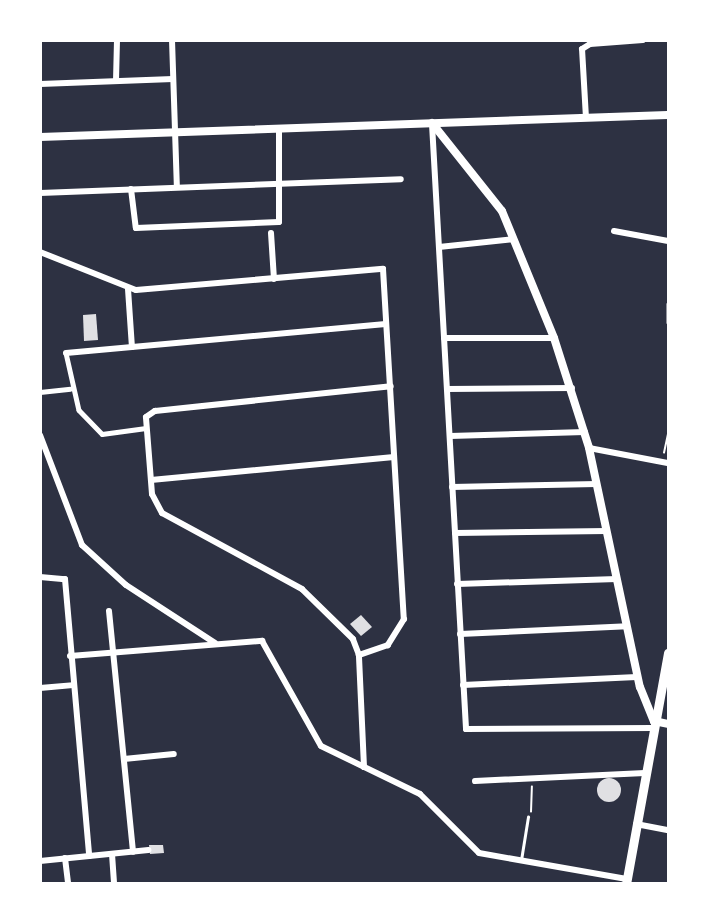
<!DOCTYPE html>
<style>
body{margin:0}
#map{position:relative;width:709px;height:924px;overflow:hidden;background:#2d3142;font-family:"Times New Roman",serif}
div>[style]{position:absolute}
.building>*{inset:0;background:#e0e0e3}
.round{border-radius:50%}
.path>*{height:1.5px;margin:-0.75px;padding:0 0.75px;transform-origin:0.75px;border-radius:0.75px;background:#fff}
.service>*{height:3px;margin:-1.5px;padding:0 1.5px;transform-origin:1.5px;border-radius:1.5px;background:#fff}
.pedestrian>*{height:4.5px;margin:-2.25px;padding:0 2.25px;transform-origin:2.25px;border-radius:2.25px;background:#fff}
.minor>*{height:6px;margin:-3px;padding:0 3px;transform-origin:3px;border-radius:3px;background:#fff}
.tertiary>*{height:8px;margin:-4px;padding:0 4px;transform-origin:4px;border-radius:4px;background:#fff}
.trunk>*{height:9px;margin:-4.5px;padding:0 4.5px;transform-origin:4.5px;border-radius:4.5px;background:#fff}
span{translate:-50% -50%;white-space:nowrap;text-align:center;line-height:1.15;-webkit-text-stroke:6px #fff;paint-order:stroke}
.frame{position:absolute;inset:0;border:42px solid #fff;pointer-events:none}
</style>
<div id="map">
<div class="building">
<div style="clip-path:polygon(96px 314px,98px 340px,84px 341px,83px 315px)"></div>
<div style="clip-path:polygon(361px 615px,372px 627px,361px 636px,350px 624px)"></div>
<div class="round" style="left:597px;top:778px;width:24px;height:24px"></div>
<div style="clip-path:polygon(149px 845px,163px 845px,164px 853px,150px 854px)"></div>
</div>
<div class="path">
<div style="left:668px;top:304px;width:19px;rotate:90deg"></div>
<div style="left:664px;top:453px;width:19px;rotate:-78deg"></div>
<div style="left:531px;top:812px;width:25px;rotate:-88deg"></div>
</div>
<div class="service">
<div style="left:521px;top:860px;width:44px;rotate:-80.8deg"></div>
</div>
<div class="pedestrian">
<div style="left:66px;top:353px;width:58px;rotate:77.2deg"></div>
<div style="left:79px;top:410px;width:33px;rotate:46deg"></div>
<div style="left:102px;top:434px;width:44px;rotate:-7.8deg"></div>
<div style="left:40px;top:392px;width:30px;rotate:-6deg"></div>
</div>
<div class="minor">
<div style="left:172px;top:40px;width:147px;rotate:88.1deg"></div>
<div style="left:116px;top:81px;width:41px;rotate:-88.6deg"></div>
<div style="left:40px;top:84px;width:133px;rotate:-2.2deg"></div>
<div style="left:586px;top:118px;width:69px;rotate:-93.3deg"></div>
<div style="left:582px;top:49px;width:9px;rotate:-32deg"></div>
<div style="left:590px;top:44px;width:53px;rotate:-4.3deg"></div>
<div style="left:432px;top:124px;width:606px;rotate:86.78deg"></div>
<div style="left:466px;top:729px;width:187px;rotate:-0.3deg"></div>
<div style="left:131px;top:189px;width:39px;rotate:83deg"></div>
<div style="left:136px;top:228px;width:143px;rotate:-2.4deg"></div>
<div style="left:279px;top:222px;width:93px;rotate:-90deg"></div>
<div style="left:40px;top:193px;width:361px;rotate:-2.2deg"></div>
<div style="left:614px;top:231px;width:55px;rotate:10.5deg"></div>
<div style="left:271px;top:233px;width:46px;rotate:86.3deg"></div>
<div style="left:439px;top:247px;width:75px;rotate:-6.1deg"></div>
<div style="left:40px;top:252px;width:103px;rotate:21.6deg"></div>
<div style="left:136px;top:290px;width:248px;rotate:-4.9deg"></div>
<div style="left:383px;top:269px;width:351px;rotate:86.6deg"></div>
<div style="left:404px;top:619px;width:31px;rotate:122deg"></div>
<div style="left:388px;top:645px;width:31px;rotate:161deg"></div>
<div style="left:128px;top:289px;width:58px;rotate:86.1deg"></div>
<div style="left:444px;top:338px;width:110px"></div>
<div style="left:66px;top:353px;width:321px;rotate:-5.2deg"></div>
<div style="left:447px;top:389px;width:125px;rotate:-0.5deg"></div>
<div style="left:40px;top:435px;width:118px;rotate:69.1deg"></div>
<div style="left:82px;top:545px;width:59px;rotate:42.3deg"></div>
<div style="left:126px;top:585px;width:106px;rotate:33.1deg"></div>
<div style="left:450px;top:436px;width:135px;rotate:-1.7deg"></div>
<div style="left:589px;top:448px;width:80px;rotate:10.8deg"></div>
<div style="left:151px;top:480px;width:244px;rotate:-5.4deg"></div>
<div style="left:452px;top:487px;width:145px;rotate:-1.2deg"></div>
<div style="left:455px;top:533px;width:152px;rotate:-0.8deg"></div>
<div style="left:40px;top:577px;width:25px;rotate:5deg"></div>
<div style="left:65px;top:579px;width:278px;rotate:85deg"></div>
<div style="left:457px;top:584px;width:160px;rotate:-1.8deg"></div>
<div style="left:109px;top:611px;width:242px;rotate:84.3deg"></div>
<div style="left:460px;top:634px;width:167px;rotate:-2.7deg"></div>
<div style="left:70px;top:656px;width:193px;rotate:-4.5deg"></div>
<div style="left:262px;top:641px;width:120px;rotate:60.7deg"></div>
<div style="left:321px;top:746px;width:110px;rotate:25.9deg"></div>
<div style="left:420px;top:794px;width:83px;rotate:45deg"></div>
<div style="left:479px;top:853px;width:150px;rotate:10deg"></div>
<div style="left:463px;top:685px;width:174px;rotate:-2.6deg"></div>
<div style="left:40px;top:688px;width:33px;rotate:-5deg"></div>
<div style="left:124px;top:759px;width:50px;rotate:-5.7deg"></div>
<div style="left:364px;top:767px;width:112px;rotate:-92.6deg"></div>
<div style="left:359px;top:655px;width:17px;rotate:-111deg"></div>
<div style="left:353px;top:639px;width:71px;rotate:-135.6deg"></div>
<div style="left:302px;top:589px;width:159px;rotate:-151.5deg"></div>
<div style="left:162px;top:513px;width:21px;rotate:-118deg"></div>
<div style="left:152px;top:494px;width:77px;rotate:-94.5deg"></div>
<div style="left:146px;top:417px;width:11px;rotate:-34deg"></div>
<div style="left:155px;top:411px;width:237px;rotate:-6deg"></div>
<div style="left:475px;top:781px;width:170px;rotate:-2.7deg"></div>
<div style="left:636px;top:824px;width:33px;rotate:11deg"></div>
<div style="left:112px;top:854px;width:30px;rotate:86deg"></div>
<div style="left:65px;top:858px;width:26px;rotate:83deg"></div>
<div style="left:40px;top:861px;width:109px;rotate:-5.8deg"></div>
</div>
<div class="tertiary">
<div style="left:432px;top:123px;width:112px;rotate:51.5deg"></div>
<div style="left:502px;top:211px;width:137px;rotate:67.7deg"></div>
<div style="left:554px;top:338px;width:115px;rotate:72.3deg"></div>
<div style="left:589px;top:448px;width:244px;rotate:78deg"></div>
<div style="left:640px;top:687px;width:37px;rotate:68deg"></div>
<div style="left:654px;top:721px;width:14px;rotate:12deg"></div>
<div style="left:40px;top:137px;width:628px;rotate:-2.01deg"></div>
</div>
<div class="trunk">
<div style="left:626px;top:884px;width:235px;rotate:-79.7deg"></div>
</div>
<div class="frame"></div>
</div>
